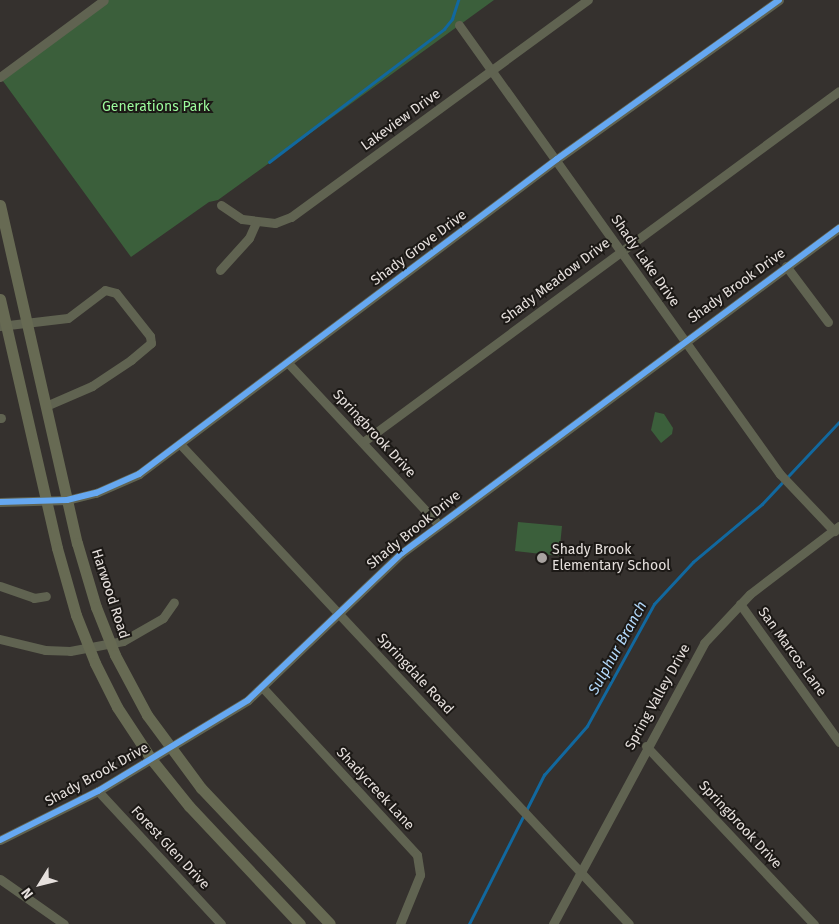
<!DOCTYPE html>
<style>
body{margin:0}
#map{position:relative;width:839px;height:924px;overflow:hidden;background:#35312e;font-family:"Fira Sans",sans-serif}
div>[style]{position:absolute}
.green>*{inset:0;background:#3b5f3b}
.stream>*{height:2.5px;margin:-1.25px;padding:0 1.25px;transform-origin:1.25px;border-radius:1.25px;background:#11689f}
.minor>*{height:9px;margin:-4.5px;padding:0 4.5px;transform-origin:4.5px;border-radius:4.5px;background:#606351}
.major>*{height:11px;margin:-5.5px;padding:0 5.5px;transform-origin:5.5px;border-radius:5.5px;background:#676a53}
.cycleway>*{height:6px;margin:-3px;padding:0 3px;transform-origin:3px;border-radius:3px;background:#66a8f1}
.dots>*{width:14px;height:14px;translate:-50% -50%;box-sizing:border-box;border:2px solid #1c1916;border-radius:50%}
span{translate:-50% -50%;white-space:nowrap;text-align:center;line-height:1.15;-webkit-text-stroke:4px #1c1916;paint-order:stroke}
.park-label{font-size:14px;color:#9cfb9d}
.street-label{font-size:14px;color:#e6e0dd}
.poi-label{font-size:14px;color:#e6e0dd}
.left{translate:0 -50%;text-align:left}
.water-label{font-size:15px;color:#b1d7f9;font-style:italic}
.north{position:absolute;left:15px;top:859px;width:50px;height:50px;-webkit-text-stroke:4px #1c1916;paint-order:stroke;rotate:234deg;font-size:14px;font-weight:700;line-height:20px;text-align:center;color:#e6e0dd}
.north::after{content:'';display:block;margin:auto;width:18px;height:22px;background:#e6e0dd;clip-path:polygon(50% 0,100% 100%,50% 72%,0 100%)}
</style>
<div id="map">
<div class="green">
<div style="clip-path:polygon(104px 0,494px 0,218px 200px,209px 202px,131px 257px,0 77px)"></div>
<div style="clip-path:polygon(655px 412px,664px 414px,673px 428px,672px 434px,661px 443px,651px 430px)"></div>
<div style="clip-path:polygon(518px 522px,562px 526px,559px 556px,515px 551px)"></div>
</div>
<div class="stream">
<div style="left:269px;top:162px;width:220px;rotate:-37.2deg"></div>
<div style="left:444px;top:29px;width:13px;rotate:-51deg"></div>
<div style="left:452px;top:19px;width:20px;rotate:-72deg"></div>
<div style="left:469px;top:924px;width:167px;rotate:-63.3deg"></div>
<div style="left:544px;top:775px;width:65px;rotate:-48.7deg"></div>
<div style="left:587px;top:726px;width:139px;rotate:-61.2deg"></div>
<div style="left:654px;top:604px;width:57px;rotate:-47.1deg"></div>
<div style="left:693px;top:562px;width:90px;rotate:-40deg"></div>
<div style="left:762px;top:504px;width:112px;rotate:-46.8deg"></div>
</div>
<div class="minor">
<div style="left:459px;top:25px;width:552px;rotate:54.44deg"></div>
<div style="left:780px;top:474px;width:79px;rotate:46.5deg"></div>
<div style="left:0;top:77px;width:129px;rotate:-36.5deg"></div>
<div style="left:221px;top:205px;width:25px;rotate:34deg"></div>
<div style="left:242px;top:219px;width:33px;rotate:7deg"></div>
<div style="left:275px;top:223px;width:17px;rotate:-21deg"></div>
<div style="left:291px;top:217px;width:368px;rotate:-36.2deg"></div>
<div style="left:786px;top:266px;width:70px;rotate:53.1deg"></div>
<div style="left:220px;top:270px;width:43px;rotate:-47.8deg"></div>
<div style="left:249px;top:238px;width:17px;rotate:-66deg"></div>
<div style="left:0;top:326px;width:68px;rotate:-6.7deg"></div>
<div style="left:68px;top:318px;width:46px;rotate:-37.1deg"></div>
<div style="left:105px;top:290px;width:11px;rotate:15deg"></div>
<div style="left:116px;top:293px;width:55px;rotate:51.7deg"></div>
<div style="left:150px;top:336px;width:7px;rotate:82deg"></div>
<div style="left:151px;top:343px;width:26px;rotate:140deg"></div>
<div style="left:131px;top:360px;width:47px;rotate:146.3deg"></div>
<div style="left:92px;top:386px;width:50px;rotate:156.5deg"></div>
<div style="left:288px;top:363px;width:221px;rotate:47deg"></div>
<div style="left:0;top:418px;width:1px"></div>
<div style="left:363px;top:442px;width:591px;rotate:-36.4deg"></div>
<div style="left:180px;top:444px;width:657px;rotate:46.91deg"></div>
<div style="left:0;top:502px;width:67px;rotate:-1.7deg"></div>
<div style="left:67px;top:500px;width:30px;rotate:-14deg"></div>
<div style="left:96px;top:493px;width:47px;rotate:-23.8deg"></div>
<div style="left:139px;top:474px;width:523px;rotate:-37deg"></div>
<div style="left:557px;top:159px;width:273px;rotate:-35.6deg"></div>
<div style="left:0;top:586px;width:36px;rotate:19deg"></div>
<div style="left:34px;top:598px;width:12px;rotate:-9deg"></div>
<div style="left:740px;top:604px;width:170px;rotate:54.3deg"></div>
<div style="left:0;top:639px;width:46px;rotate:13.7deg"></div>
<div style="left:45px;top:650px;width:25px;rotate:2deg"></div>
<div style="left:70px;top:651px;width:54px;rotate:-10.7deg"></div>
<div style="left:123px;top:641px;width:46px;rotate:-29.9deg"></div>
<div style="left:163px;top:618px;width:19px;rotate:-55deg"></div>
<div style="left:263px;top:688px;width:227px;rotate:47.3deg"></div>
<div style="left:417px;top:855px;width:20px;rotate:81deg"></div>
<div style="left:420px;top:875px;width:53px;rotate:112.2deg"></div>
<div style="left:646px;top:746px;width:245px;rotate:46.7deg"></div>
<div style="left:98px;top:791px;width:181px;rotate:47.2deg"></div>
<div style="left:0;top:840px;width:110px;rotate:-26.6deg"></div>
<div style="left:98px;top:791px;width:175px;rotate:-31.2deg"></div>
<div style="left:248px;top:700px;width:213px;rotate:-43.7deg"></div>
<div style="left:402px;top:553px;width:545px;rotate:-36.64deg"></div>
<div style="left:0;top:879px;width:78px;rotate:35.1deg"></div>
<div style="left:553px;top:924px;width:319px;rotate:-61.7deg"></div>
<div style="left:704px;top:643px;width:67px;rotate:-46.8deg"></div>
<div style="left:750px;top:594px;width:112px;rotate:-37.4deg"></div>
</div>
<div class="major">
<div style="left:0;top:205px;width:347px;rotate:77.2deg"></div>
<div style="left:77px;top:543px;width:67px;rotate:73.5deg"></div>
<div style="left:96px;top:607px;width:52px;rotate:68.4deg"></div>
<div style="left:115px;top:655px;width:68px;rotate:61.9deg"></div>
<div style="left:147px;top:715px;width:91px;rotate:53.5deg"></div>
<div style="left:201px;top:788px;width:187px;rotate:46.5deg"></div>
<div style="left:0;top:299px;width:255px;rotate:77.1deg"></div>
<div style="left:57px;top:548px;width:70px;rotate:74.2deg"></div>
<div style="left:76px;top:615px;width:52px;rotate:68.4deg"></div>
<div style="left:95px;top:663px;width:49px;rotate:63.4deg"></div>
<div style="left:117px;top:707px;width:64px;rotate:56.6deg"></div>
<div style="left:152px;top:760px;width:59px;rotate:51.2deg"></div>
<div style="left:189px;top:806px;width:162px;rotate:46.8deg"></div>
</div>
<div class="cycleway">
<div style="left:0;top:502px;width:67px;rotate:-1.7deg"></div>
<div style="left:67px;top:500px;width:30px;rotate:-14deg"></div>
<div style="left:96px;top:493px;width:47px;rotate:-23.8deg"></div>
<div style="left:139px;top:474px;width:523px;rotate:-37deg"></div>
<div style="left:557px;top:159px;width:273px;rotate:-35.6deg"></div>
<div style="left:0;top:840px;width:110px;rotate:-26.6deg"></div>
<div style="left:98px;top:791px;width:175px;rotate:-31.2deg"></div>
<div style="left:248px;top:700px;width:213px;rotate:-43.7deg"></div>
<div style="left:402px;top:553px;width:545px;rotate:-36.64deg"></div>
</div>
<div class="dots">
<div style="left:542px;top:558px;background:#a8a3a0"></div>
</div>
<div class="park-label">
<span style="left:156px;top:107px">Generations Park</span>
</div>
<div class="street-label">
<span style="left:401px;top:120px;rotate:-36deg">Lakeview Drive</span>
<span style="left:419px;top:248px;rotate:-37deg">Shady Grove Drive</span>
<span style="left:645px;top:261px;rotate:55deg">Shady Lake Drive</span>
<span style="left:556px;top:281px;rotate:-37deg">Shady Meadow Drive</span>
<span style="left:737px;top:286px;rotate:-36deg">Shady Brook Drive</span>
<span style="left:374px;top:434px;rotate:47deg">Springbrook Drive</span>
<span style="left:414px;top:530px;rotate:-39deg">Shady Brook Drive</span>
<span style="left:110px;top:594px;rotate:72deg">Harwood Road</span>
<span style="left:792px;top:652px;rotate:54deg">San Marcos Lane</span>
<span style="left:415px;top:674px;rotate:47deg">Springdale Road</span>
<span style="left:658px;top:697px;rotate:-61deg">Spring Valley Drive</span>
<span style="left:97px;top:775px;rotate:-29deg">Shady Brook Drive</span>
<span style="left:375px;top:789px;rotate:47deg">Shadycreek Lane</span>
<span style="left:740px;top:825px;rotate:47deg">Springbrook Drive</span>
<span style="left:170px;top:848px;rotate:47deg">Forest Glen Drive</span>
</div>
<div class="poi-label">
<span class="left" style="left:552px;top:558px">Shady Brook<br>Elementary School</span>
</div>
<div class="water-label">
<span style="left:618px;top:648px;rotate:-61deg">Sulphur Branch</span>
</div>
<div class="north">N</div>
</div>
